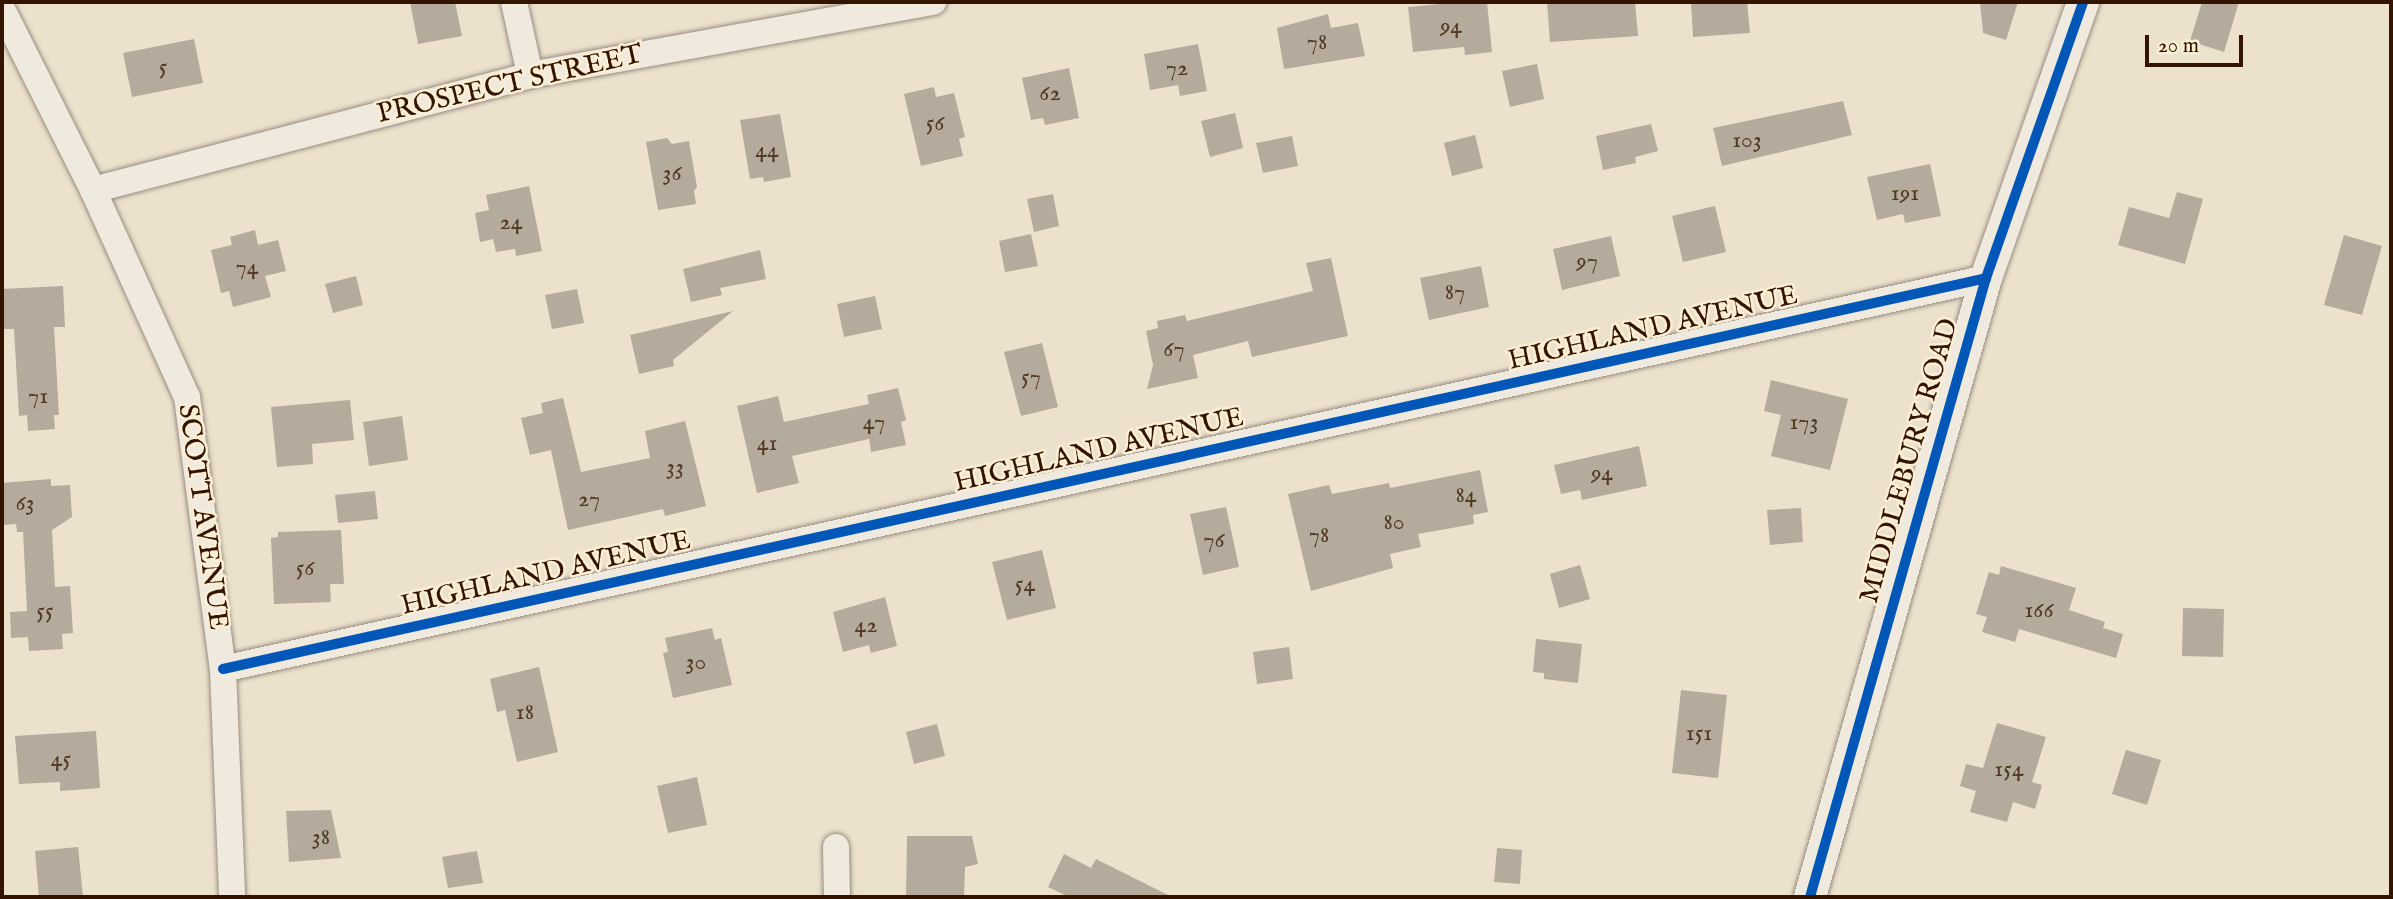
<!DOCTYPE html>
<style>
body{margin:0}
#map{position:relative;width:2393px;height:899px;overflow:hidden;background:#ece1cc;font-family:"IM FELL English",serif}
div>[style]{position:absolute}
.building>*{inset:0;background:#b4ab9c}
.roads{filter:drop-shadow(0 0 2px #988d80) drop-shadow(0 0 2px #988d80)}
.minor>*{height:26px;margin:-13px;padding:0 13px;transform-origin:13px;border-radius:13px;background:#efe9de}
.tertiary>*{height:32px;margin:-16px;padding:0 16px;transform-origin:16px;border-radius:16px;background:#efe9de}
.cycleway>*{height:10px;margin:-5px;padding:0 5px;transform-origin:5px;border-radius:5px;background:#0057b8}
span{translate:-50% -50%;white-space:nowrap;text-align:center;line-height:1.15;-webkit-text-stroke:5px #fbeed5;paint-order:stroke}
.number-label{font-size:24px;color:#523a27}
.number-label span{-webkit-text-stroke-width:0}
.street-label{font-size:28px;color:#321400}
.frame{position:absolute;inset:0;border:4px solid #321400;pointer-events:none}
.scale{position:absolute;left:2145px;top:35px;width:98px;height:32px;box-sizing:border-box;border:4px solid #321400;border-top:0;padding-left:9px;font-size:21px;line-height:24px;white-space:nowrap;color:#321400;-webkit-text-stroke:5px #fbeed5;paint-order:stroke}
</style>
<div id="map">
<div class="building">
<div style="clip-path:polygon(410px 2px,455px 2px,462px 36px,418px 44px)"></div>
<div style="clip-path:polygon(1460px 2px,1487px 2px,1492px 52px,1465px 55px,1464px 47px,1413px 52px,1408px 7px)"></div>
<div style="clip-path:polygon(1547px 2px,1635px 2px,1638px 36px,1550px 42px)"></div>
<div style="clip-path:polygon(1691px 2px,1747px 2px,1750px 33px,1693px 37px)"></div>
<div style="clip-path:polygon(1980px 2px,2018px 2px,2006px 40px,1983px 33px)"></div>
<div style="clip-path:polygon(2202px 2px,2239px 2px,2224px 52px,2190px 41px)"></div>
<div style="clip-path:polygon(1328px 14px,1331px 28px,1358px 23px,1365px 56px,1284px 69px,1277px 28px)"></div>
<div style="clip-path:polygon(194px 39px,203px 83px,132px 97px,123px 53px)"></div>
<div style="clip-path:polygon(1198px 44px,1207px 91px,1180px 96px,1178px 85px,1150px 90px,1144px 54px)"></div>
<div style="clip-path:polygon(1537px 64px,1544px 99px,1510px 107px,1502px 71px)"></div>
<div style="clip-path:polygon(1069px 68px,1079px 118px,1045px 125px,1043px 118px,1031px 120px,1022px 78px)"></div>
<div style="clip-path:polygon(934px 87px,936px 97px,954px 93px,965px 137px,959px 139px,963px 156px,921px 166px,904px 94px)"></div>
<div style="clip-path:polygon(1843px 101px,1852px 135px,1722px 166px,1713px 128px)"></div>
<div style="clip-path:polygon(1235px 113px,1243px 148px,1210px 157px,1201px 121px)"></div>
<div style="clip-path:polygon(780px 114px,791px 177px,764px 182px,763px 177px,750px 179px,740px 120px)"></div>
<div style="clip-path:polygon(1651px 124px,1658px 151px,1635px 157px,1636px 163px,1603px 170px,1596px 136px)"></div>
<div style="clip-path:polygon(1475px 135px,1483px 168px,1452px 176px,1444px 143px)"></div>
<div style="clip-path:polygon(1292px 136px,1298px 166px,1263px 173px,1256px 143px)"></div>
<div style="clip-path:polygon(667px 138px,672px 144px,689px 141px,697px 187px,694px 191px,696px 204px,658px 210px,646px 142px)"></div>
<div style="clip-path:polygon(1930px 164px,1941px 216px,1905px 223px,1903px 214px,1877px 220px,1867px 177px)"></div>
<div style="clip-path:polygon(529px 186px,542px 251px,516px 256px,515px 249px,496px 252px,493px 239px,480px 242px,475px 213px,489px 210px,486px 195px)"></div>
<div style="clip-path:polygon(2177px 192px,2203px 199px,2185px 264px,2118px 245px,2129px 207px,2169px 218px)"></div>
<div style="clip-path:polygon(1053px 194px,1059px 226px,1034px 232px,1027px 199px)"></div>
<div style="clip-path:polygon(1715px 206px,1726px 252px,1683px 262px,1672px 216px)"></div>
<div style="clip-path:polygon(255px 230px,258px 245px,278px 240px,286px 271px,265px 276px,271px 297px,233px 307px,229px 291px,221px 293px,211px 250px,232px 245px,230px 237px)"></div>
<div style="clip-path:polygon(1031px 234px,1038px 266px,1005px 272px,999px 241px)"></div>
<div style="clip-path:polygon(2344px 235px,2382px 246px,2362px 315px,2324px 305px)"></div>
<div style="clip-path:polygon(1611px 236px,1620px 276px,1562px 290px,1553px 249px)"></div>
<div style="clip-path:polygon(760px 250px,766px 279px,720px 288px,722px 295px,691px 302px,683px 269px)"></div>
<div style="clip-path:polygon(1331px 258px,1348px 336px,1252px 357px,1248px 341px,1193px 355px,1198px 378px,1147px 389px,1153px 365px,1146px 331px,1158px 328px,1157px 321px,1185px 315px,1187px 321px,1313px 291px,1306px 263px)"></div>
<div style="clip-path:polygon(1481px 266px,1489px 307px,1429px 320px,1420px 278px)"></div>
<div style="clip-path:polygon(356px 276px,363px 305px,333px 313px,325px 284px)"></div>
<div style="clip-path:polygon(63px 286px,65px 327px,54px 327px,59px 415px,54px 415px,55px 429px,28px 431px,27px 415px,19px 416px,14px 329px,2px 329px,2px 289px)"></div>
<div style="clip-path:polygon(577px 289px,584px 323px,552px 329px,545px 295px)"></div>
<div style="clip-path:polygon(875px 296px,882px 329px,844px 337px,837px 304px)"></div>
<div style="clip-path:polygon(733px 311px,673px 360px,674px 366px,639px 374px,630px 335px)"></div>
<div style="clip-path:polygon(1042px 343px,1058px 407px,1021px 416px,1004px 352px)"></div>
<div style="clip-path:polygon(1771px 380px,1848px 399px,1830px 470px,1771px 456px,1781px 415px,1764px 411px)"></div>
<div style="clip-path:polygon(898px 388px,906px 420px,901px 422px,906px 445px,871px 452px,869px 439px,792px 456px,799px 483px,757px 493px,737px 406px,778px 396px,784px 422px,869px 404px,867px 395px)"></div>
<div style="clip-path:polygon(563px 398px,581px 472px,650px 458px,645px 431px,685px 421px,706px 506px,665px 516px,663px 509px,568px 530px,551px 450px,530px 455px,521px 418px,543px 413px,541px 403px)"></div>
<div style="clip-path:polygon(350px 400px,354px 440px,312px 444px,313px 464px,277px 467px,271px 407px)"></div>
<div style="clip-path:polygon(402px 416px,408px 460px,369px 466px,363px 422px)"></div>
<div style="clip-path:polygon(1639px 446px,1647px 486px,1582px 500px,1580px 490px,1561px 494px,1554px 465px)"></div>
<div style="clip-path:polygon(1480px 470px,1488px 512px,1473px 515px,1474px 524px,1418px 534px,1421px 547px,1390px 554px,1393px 568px,1311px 591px,1288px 494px,1329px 485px,1332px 494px,1389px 483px,1390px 488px)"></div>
<div style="clip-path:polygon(51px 479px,51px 486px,70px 485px,72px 517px,52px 530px,55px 587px,70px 586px,73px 633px,62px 634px,63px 649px,29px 651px,28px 637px,11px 638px,10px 612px,27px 611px,23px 532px,17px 532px,16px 524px,2px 525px,2px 483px)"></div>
<div style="clip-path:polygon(375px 491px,378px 519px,338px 523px,335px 495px)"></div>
<div style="clip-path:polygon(1226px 507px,1239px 567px,1203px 575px,1190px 514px)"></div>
<div style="clip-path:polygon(1801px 508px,1803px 542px,1770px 545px,1767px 510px)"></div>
<div style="clip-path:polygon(341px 530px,344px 584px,330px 584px,331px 602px,274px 604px,271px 538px,278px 537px,278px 532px)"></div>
<div style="clip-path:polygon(1042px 550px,1056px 608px,1007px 620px,992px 562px)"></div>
<div style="clip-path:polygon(1580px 565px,1590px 599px,1559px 608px,1550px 574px)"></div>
<div style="clip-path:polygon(2001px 566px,2076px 588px,2069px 610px,2105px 622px,2103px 628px,2123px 634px,2116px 658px,2019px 629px,2015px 642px,1982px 632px,1987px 617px,1976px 614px,1989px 572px,1999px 575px)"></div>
<div style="clip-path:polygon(885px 597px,897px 646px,871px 653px,869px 645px,843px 652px,833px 612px)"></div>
<div style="clip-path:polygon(2183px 608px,2224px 609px,2223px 657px,2182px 656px)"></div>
<div style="clip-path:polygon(712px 628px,715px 640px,721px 638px,732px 685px,673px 698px,663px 653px,668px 652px,665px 638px)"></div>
<div style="clip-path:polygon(1536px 639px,1582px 644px,1578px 683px,1544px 679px,1544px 673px,1533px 672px)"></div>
<div style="clip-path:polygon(1289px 647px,1293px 679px,1257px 684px,1253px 652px)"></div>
<div style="clip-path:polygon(539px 667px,558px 752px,517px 762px,505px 710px,497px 712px,490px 679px)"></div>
<div style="clip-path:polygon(1681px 690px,1727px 695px,1718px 778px,1672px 773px)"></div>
<div style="clip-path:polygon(1997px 723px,2046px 737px,2032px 782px,2042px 785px,2035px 809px,2013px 802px,2007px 822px,1970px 812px,1976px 791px,1960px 786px,1966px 764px,1983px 768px)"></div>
<div style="clip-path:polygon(937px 724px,945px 756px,914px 764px,906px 732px)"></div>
<div style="clip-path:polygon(96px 731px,100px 788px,60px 791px,60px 782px,19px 784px,15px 736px)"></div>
<div style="clip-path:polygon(2126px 750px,2161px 760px,2147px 805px,2112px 794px)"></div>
<div style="clip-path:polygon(697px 777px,707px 825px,668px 833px,657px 786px)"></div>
<div style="clip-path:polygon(331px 810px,341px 858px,289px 862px,286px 811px)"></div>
<div style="clip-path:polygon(907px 836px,972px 836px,978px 864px,965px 867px,964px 897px,906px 897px)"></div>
<div style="clip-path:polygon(78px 847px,83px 897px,39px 897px,35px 851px)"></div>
<div style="clip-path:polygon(1497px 848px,1522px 850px,1520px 884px,1494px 882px)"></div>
<div style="clip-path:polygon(477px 851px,483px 883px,448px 888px,442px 857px)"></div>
<div style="clip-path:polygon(1064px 854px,1091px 868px,1096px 859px,1172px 897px,1069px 897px,1048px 887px)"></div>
</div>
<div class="roads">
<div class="minor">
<div style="left:514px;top:2px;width:75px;rotate:77.6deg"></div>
<div style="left:2px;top:9px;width:203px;rotate:63.3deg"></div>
<div style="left:93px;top:190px;width:227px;rotate:65.6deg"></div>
<div style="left:187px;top:397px;width:274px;rotate:82.5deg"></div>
<div style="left:223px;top:669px;width:228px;rotate:87.7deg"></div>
<div style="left:93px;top:190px;width:452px;rotate:-14.7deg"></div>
<div style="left:530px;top:75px;width:410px;rotate:-10.3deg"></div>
<div style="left:223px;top:669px;width:1806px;rotate:-12.5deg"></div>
<div style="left:836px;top:847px;width:50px;rotate:88.9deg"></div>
</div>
<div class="tertiary">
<div style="left:1810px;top:897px;width:644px;rotate:-74.13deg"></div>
<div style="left:1986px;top:278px;width:293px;rotate:-70.6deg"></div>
</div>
</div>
<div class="cycleway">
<div style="left:223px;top:669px;width:1806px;rotate:-12.5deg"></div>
<div style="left:1810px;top:897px;width:644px;rotate:-74.13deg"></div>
<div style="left:1986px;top:278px;width:293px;rotate:-70.6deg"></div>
</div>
<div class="number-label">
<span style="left:1451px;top:27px">94</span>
<span style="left:1317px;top:43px">78</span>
<span style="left:163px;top:68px">5</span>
<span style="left:1177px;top:69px">72</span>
<span style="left:1050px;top:94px">62</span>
<span style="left:935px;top:124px">56</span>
<span style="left:1747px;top:141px">103</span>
<span style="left:767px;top:151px">44</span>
<span style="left:672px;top:174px">36</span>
<span style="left:1905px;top:194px">191</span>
<span style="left:511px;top:223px">24</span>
<span style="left:1587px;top:262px">97</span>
<span style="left:247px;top:268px">74</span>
<span style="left:1455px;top:293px">87</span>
<span style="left:1174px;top:350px">67</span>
<span style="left:1031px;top:378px">57</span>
<span style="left:38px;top:397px">71</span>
<span style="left:874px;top:423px">47</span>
<span style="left:1804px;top:423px">173</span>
<span style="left:767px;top:444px">41</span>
<span style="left:675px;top:468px">33</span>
<span style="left:1602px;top:474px">94</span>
<span style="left:1466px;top:496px">84</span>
<span style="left:589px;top:500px">27</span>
<span style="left:25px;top:504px">63</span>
<span style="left:1394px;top:523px">80</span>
<span style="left:1319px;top:536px">78</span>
<span style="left:1214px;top:541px">76</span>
<span style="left:305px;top:569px">56</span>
<span style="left:1025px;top:585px">54</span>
<span style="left:2039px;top:611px">166</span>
<span style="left:45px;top:612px">55</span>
<span style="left:866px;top:626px">42</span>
<span style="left:696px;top:663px">30</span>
<span style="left:525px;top:713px">18</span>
<span style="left:1699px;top:734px">151</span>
<span style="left:61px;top:760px">45</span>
<span style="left:2009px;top:770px">154</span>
<span style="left:321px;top:838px">38</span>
</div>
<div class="street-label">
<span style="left:510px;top:85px;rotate:-13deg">PROSPECT STREET</span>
<span style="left:1653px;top:329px;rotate:-13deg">HIGHLAND AVENUE</span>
<span style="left:1099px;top:451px;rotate:-13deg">HIGHLAND AVENUE</span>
<span style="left:1910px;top:461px;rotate:-74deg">MIDDLEBURY ROAD</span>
<span style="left:202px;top:517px;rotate:82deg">SCOTT AVENUE</span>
<span style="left:546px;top:574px;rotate:-13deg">HIGHLAND AVENUE</span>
</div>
<div class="frame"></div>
<div class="scale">20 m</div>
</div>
